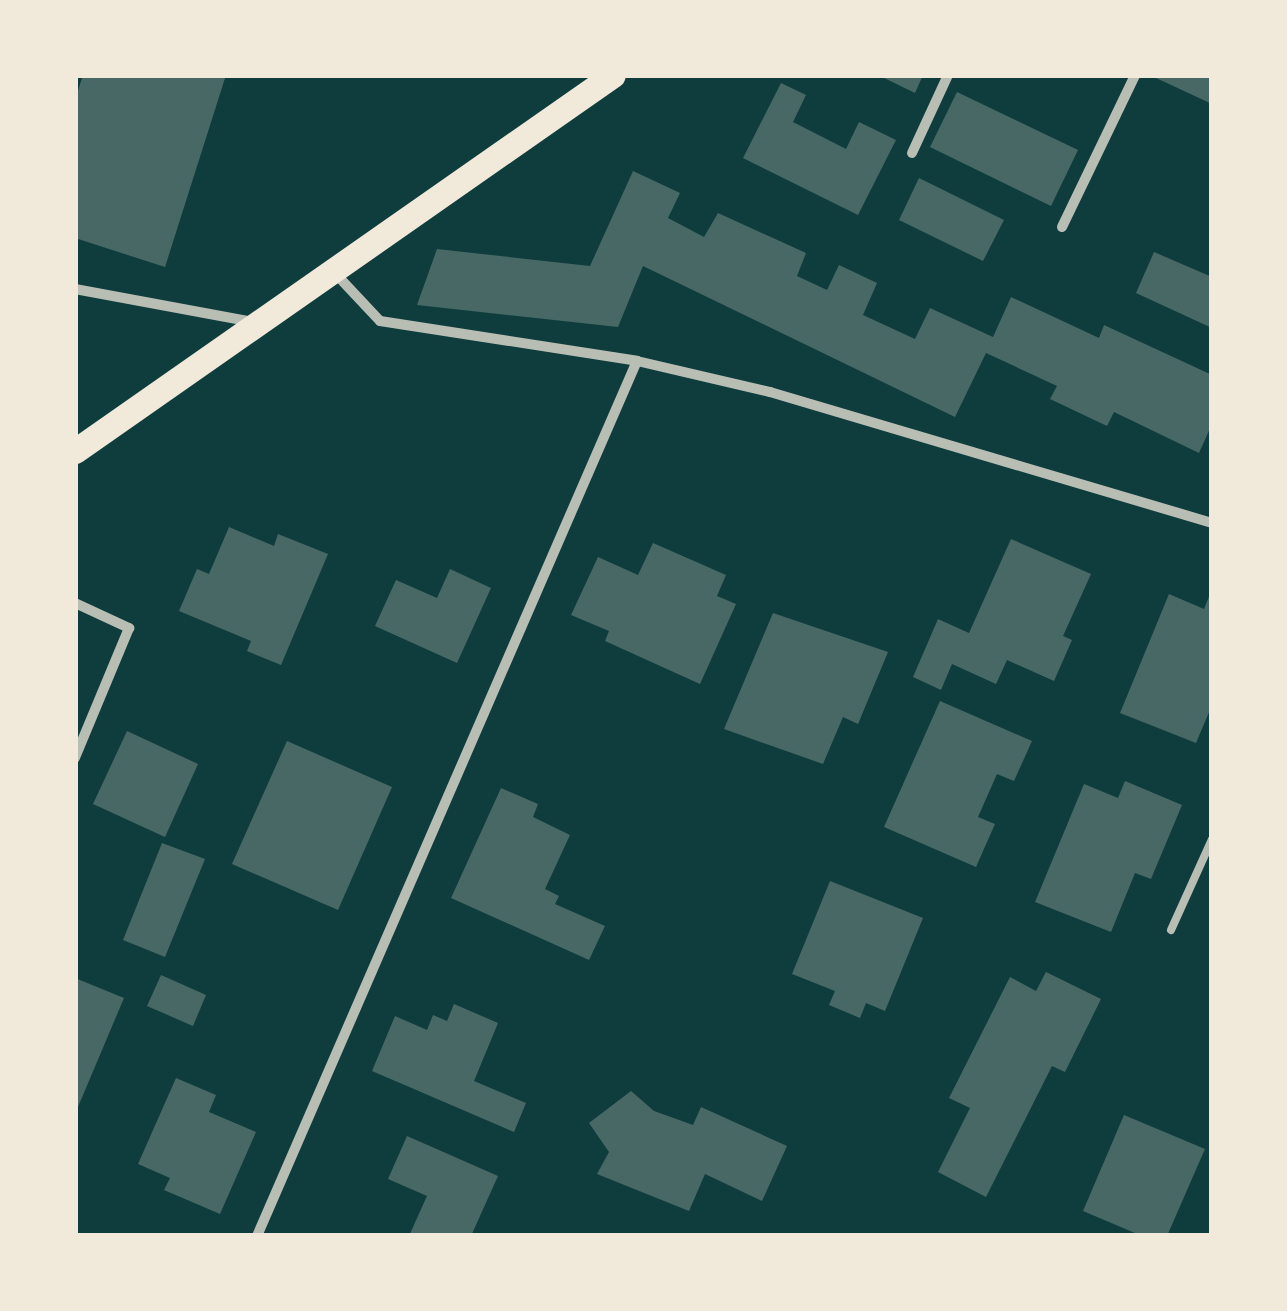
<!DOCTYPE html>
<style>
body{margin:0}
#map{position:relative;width:1287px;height:1311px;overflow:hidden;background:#0f3d3e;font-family:"Noto Sans",sans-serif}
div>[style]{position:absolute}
.building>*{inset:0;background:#486865}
.service>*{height:8px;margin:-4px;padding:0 4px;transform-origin:4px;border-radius:4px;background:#b8beb3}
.minor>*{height:10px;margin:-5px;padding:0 5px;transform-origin:5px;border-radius:5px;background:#b8beb3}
.primary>*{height:25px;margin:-12.5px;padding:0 12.5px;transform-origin:12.5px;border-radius:12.5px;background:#f1e9da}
span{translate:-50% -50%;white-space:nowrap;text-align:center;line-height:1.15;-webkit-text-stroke:8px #f1e9da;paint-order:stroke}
.frame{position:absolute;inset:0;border:78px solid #f1e9da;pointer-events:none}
</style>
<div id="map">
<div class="building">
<div style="clip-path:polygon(83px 75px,226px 75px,165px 267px,75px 238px,75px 100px)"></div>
<div style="clip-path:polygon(878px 75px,923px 75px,915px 93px)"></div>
<div style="clip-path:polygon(1157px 75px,1212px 75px,1212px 104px,1156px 78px)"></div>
<div style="clip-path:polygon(781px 83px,806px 95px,793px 122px,846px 149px,859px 122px,896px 140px,858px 215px,743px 158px)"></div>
<div style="clip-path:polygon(957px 92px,1078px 150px,1051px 206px,930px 147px)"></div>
<div style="clip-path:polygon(633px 171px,680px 193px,668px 218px,704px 237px,718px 213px,806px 253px,797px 276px,827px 290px,839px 265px,877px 283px,863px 315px,915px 339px,930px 308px,993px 337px,1011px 297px,1099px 338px,1104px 325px,1212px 375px,1212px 424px,1199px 453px,1114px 412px,1107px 426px,1050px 399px,1057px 386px,986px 353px,955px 417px,643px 266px,618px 327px,417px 305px,437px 249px,590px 266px)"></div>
<div style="clip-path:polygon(919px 178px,1004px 220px,983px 261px,899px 220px)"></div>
<div style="clip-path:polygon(1154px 252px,1212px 277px,1212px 328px,1136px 293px)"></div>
<div style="clip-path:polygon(229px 527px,274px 546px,278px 534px,328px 554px,281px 665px,247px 651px,251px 641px,179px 611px,197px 569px,209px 574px)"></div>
<div style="clip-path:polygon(1011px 539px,1091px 574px,1063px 636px,1072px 640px,1054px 681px,1007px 660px,996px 684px,952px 664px,941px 690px,913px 677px,938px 619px,969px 633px)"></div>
<div style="clip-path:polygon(653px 543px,726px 575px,717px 596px,736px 604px,700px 684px,605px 641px,609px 631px,571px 615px,598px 557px,638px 575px)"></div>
<div style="clip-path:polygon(450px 569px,491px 588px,457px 663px,375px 626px,396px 580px,437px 598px)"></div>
<div style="clip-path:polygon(1212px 589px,1212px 705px,1196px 743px,1120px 713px,1169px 594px,1204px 609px)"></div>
<div style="clip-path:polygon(773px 613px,888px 652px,858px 724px,843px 717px,823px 764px,724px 729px)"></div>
<div style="clip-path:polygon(940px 701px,1032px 741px,1014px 781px,997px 774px,978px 817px,995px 824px,976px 867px,884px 827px)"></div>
<div style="clip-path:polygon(127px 731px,198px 764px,165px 837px,93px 804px)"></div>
<div style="clip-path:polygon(287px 741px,392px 787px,338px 910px,232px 864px)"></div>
<div style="clip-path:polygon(1125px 781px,1182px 805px,1151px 879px,1135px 873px,1111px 932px,1035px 902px,1084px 784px,1118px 798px)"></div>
<div style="clip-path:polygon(501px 788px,538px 804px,533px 817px,570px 835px,545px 889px,559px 896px,555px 904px,605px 926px,589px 960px,451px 898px)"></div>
<div style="clip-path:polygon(162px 843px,205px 859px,165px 957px,123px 940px)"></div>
<div style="clip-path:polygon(830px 881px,923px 918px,885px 1011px,866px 1003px,860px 1018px,829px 1005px,835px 991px,792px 974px)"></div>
<div style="clip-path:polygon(1046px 972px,1101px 999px,1065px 1072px,1052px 1066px,986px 1197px,938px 1172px,970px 1108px,949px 1098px,1010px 977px,1036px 991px)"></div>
<div style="clip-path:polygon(161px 975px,206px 995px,193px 1026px,147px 1006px)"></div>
<div style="clip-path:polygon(75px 978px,124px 998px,75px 1114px)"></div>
<div style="clip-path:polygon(454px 1004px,498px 1023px,474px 1081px,526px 1103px,514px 1132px,372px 1071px,395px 1016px,427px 1030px,433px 1015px,447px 1021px)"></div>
<div style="clip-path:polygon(176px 1078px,216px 1095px,209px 1112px,256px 1132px,220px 1214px,164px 1190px,170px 1178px,138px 1164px)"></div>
<div style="clip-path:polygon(631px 1091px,654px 1111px,693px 1125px,701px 1107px,787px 1146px,762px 1201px,705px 1174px,689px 1211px,597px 1174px,609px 1152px,589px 1123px)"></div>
<div style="clip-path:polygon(1124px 1115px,1205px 1149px,1167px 1236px,1142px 1236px,1083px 1211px)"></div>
<div style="clip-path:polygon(407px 1136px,498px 1176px,471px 1236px,409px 1236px,427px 1196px,388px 1179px)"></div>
</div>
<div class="service">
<div style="left:1171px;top:930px;width:100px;rotate:-65.7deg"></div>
</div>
<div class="minor">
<div style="left:912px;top:153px;width:86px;rotate:-65.2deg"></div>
<div style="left:1062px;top:227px;width:169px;rotate:-64.3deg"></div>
<div style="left:334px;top:272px;width:67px;rotate:46.8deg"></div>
<div style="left:380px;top:321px;width:260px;rotate:8.8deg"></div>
<div style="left:637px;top:361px;width:137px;rotate:13.1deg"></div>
<div style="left:770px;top:392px;width:461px;rotate:16.5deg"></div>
<div style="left:75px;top:289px;width:181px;rotate:10.5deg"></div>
<div style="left:75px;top:603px;width:60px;rotate:24.8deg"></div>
<div style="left:129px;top:628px;width:141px;rotate:112.6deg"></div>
<div style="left:257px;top:1236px;width:954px;rotate:-66.53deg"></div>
</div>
<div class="primary">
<div style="left:75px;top:451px;width:656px;rotate:-34.95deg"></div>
</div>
<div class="frame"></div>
</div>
